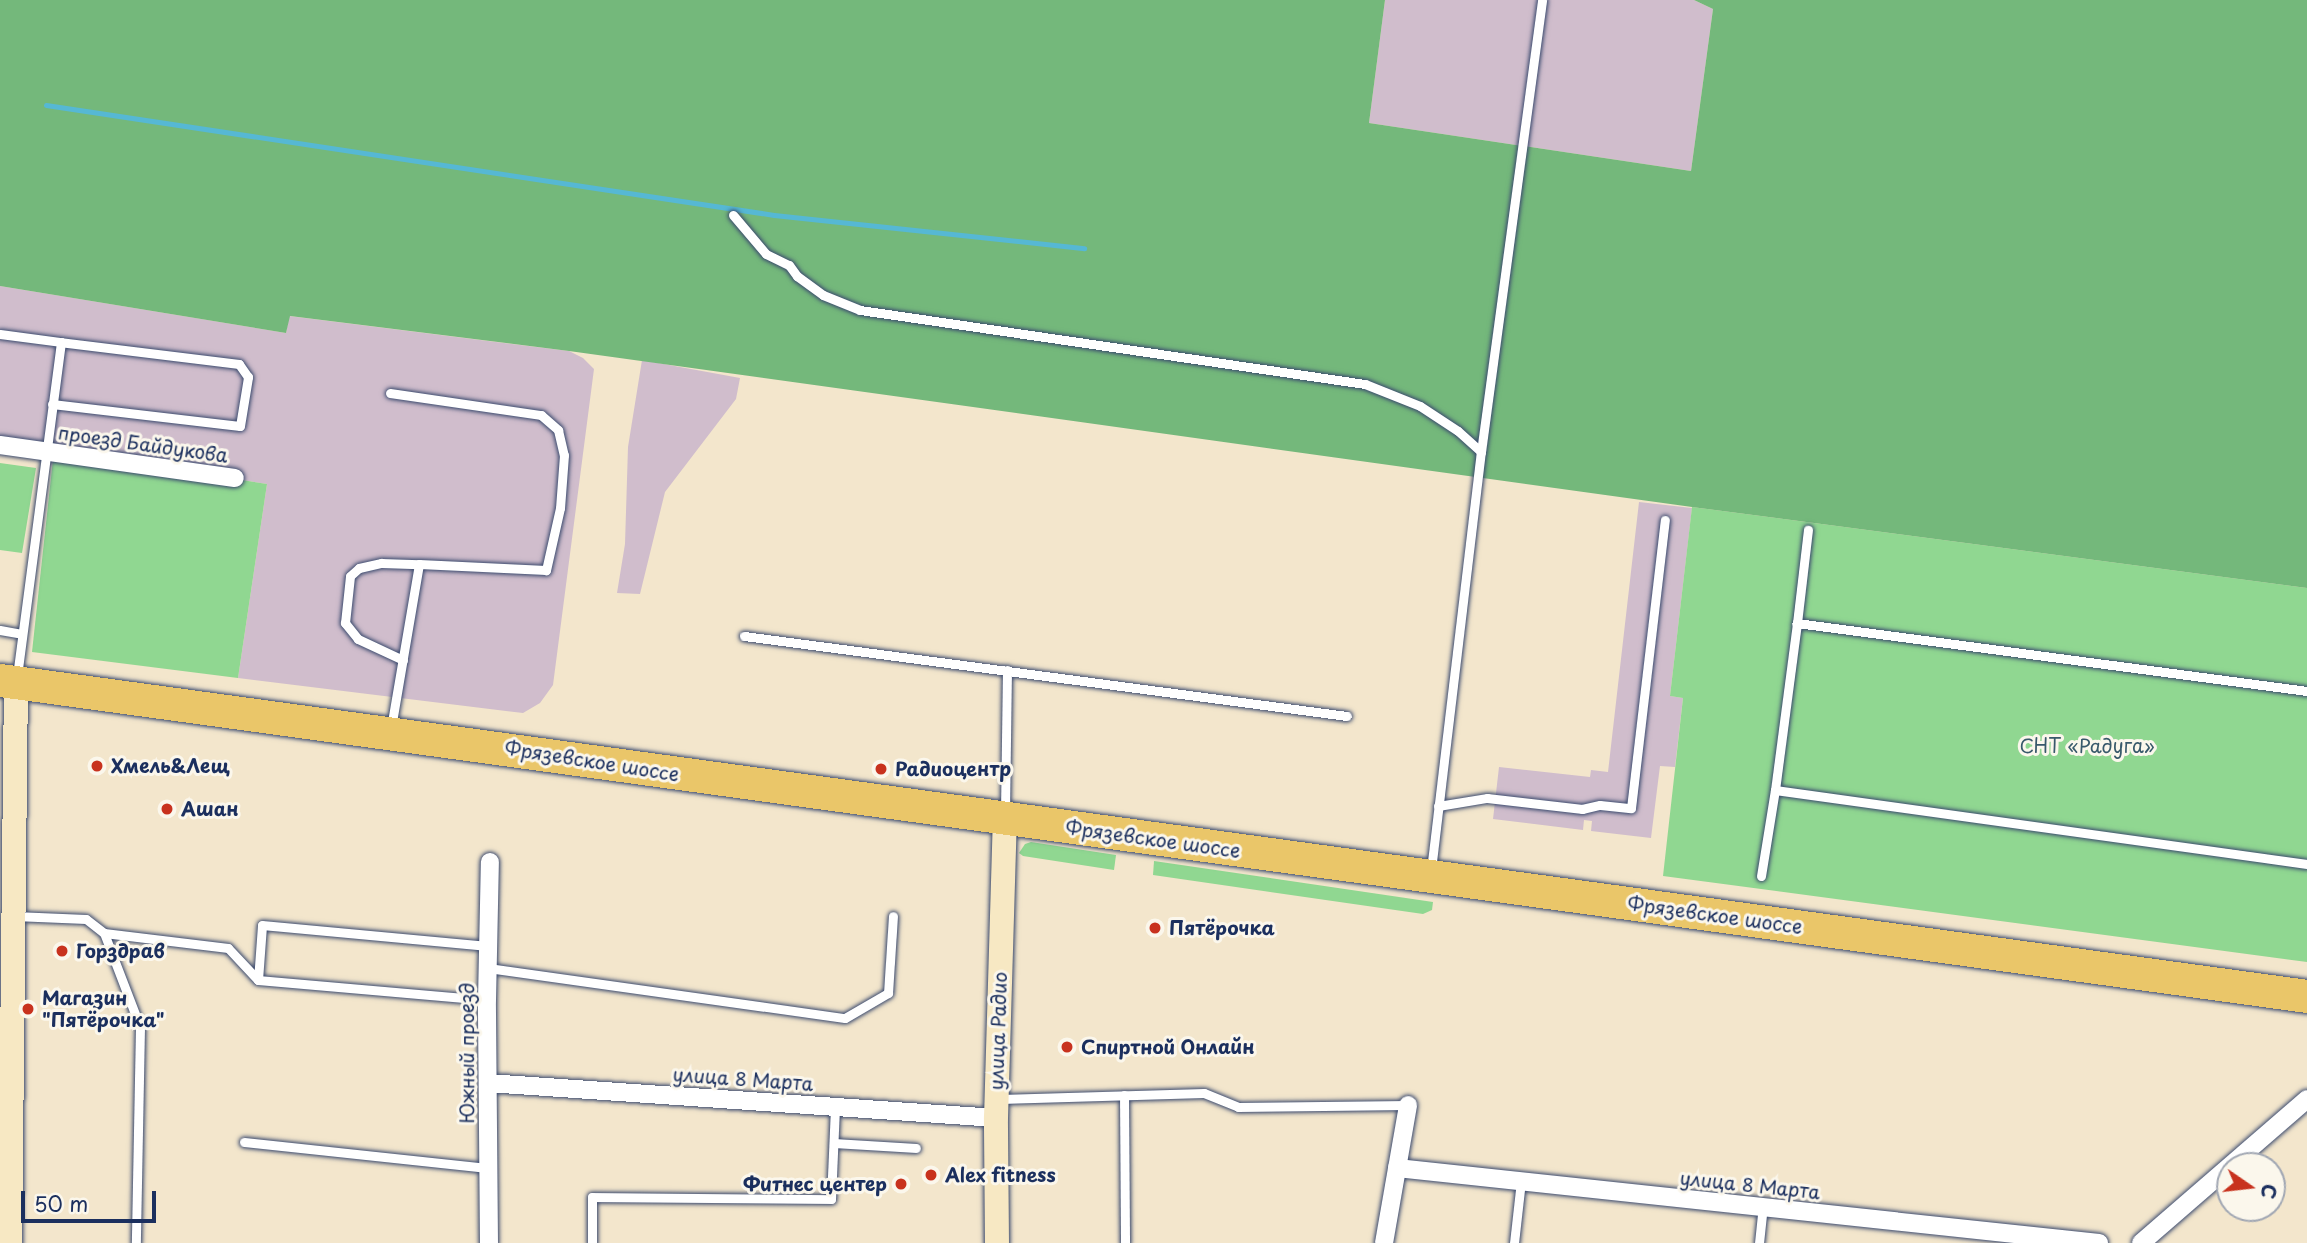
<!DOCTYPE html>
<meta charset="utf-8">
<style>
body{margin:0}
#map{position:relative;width:2307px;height:1243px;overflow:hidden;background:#f3e6cc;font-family:"Playpen Sans",sans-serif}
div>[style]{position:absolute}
.industrial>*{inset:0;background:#d0bdcc}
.green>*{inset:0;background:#90d791}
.forest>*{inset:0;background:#74b87b}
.stream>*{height:5px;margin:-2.5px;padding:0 2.5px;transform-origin:2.5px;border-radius:2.5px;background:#56b8d4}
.roads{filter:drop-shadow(0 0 2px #3b4a6e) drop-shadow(0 0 2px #3b4a6e)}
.lane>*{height:9px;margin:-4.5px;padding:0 4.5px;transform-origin:4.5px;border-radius:4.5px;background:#fff}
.street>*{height:18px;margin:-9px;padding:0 9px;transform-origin:9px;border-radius:9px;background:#fff}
.secondary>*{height:24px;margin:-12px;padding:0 12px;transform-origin:12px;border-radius:12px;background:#f7e8c3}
.highway>*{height:33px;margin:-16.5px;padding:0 16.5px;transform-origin:16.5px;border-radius:16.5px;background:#eac669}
.dots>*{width:19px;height:19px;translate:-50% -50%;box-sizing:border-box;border:4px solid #fbf7ec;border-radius:50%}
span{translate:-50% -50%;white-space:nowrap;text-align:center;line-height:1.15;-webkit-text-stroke:6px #fbf7ec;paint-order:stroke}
.street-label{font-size:19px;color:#1b2f5e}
.park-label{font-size:19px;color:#38596b}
.poi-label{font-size:19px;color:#1b2f5e;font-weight:700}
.left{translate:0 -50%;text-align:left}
.right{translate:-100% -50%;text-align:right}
.north{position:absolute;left:2216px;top:1152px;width:70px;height:70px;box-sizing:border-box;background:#fbf7ec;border:2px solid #a1a7b3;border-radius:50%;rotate:104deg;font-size:19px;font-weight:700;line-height:28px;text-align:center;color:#1b2f5e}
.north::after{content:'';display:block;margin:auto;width:24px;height:32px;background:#c8321e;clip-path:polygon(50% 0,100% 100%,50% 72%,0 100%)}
.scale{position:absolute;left:21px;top:1191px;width:135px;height:32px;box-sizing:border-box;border:4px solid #1b2f5e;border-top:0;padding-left:9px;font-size:21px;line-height:24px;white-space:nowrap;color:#1b2f5e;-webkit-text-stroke:5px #fbf7ec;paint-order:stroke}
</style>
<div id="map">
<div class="industrial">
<div style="clip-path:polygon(1385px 0,1694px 0,1713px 9px,1691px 171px,1369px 123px)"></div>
<div style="clip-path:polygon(0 286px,286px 333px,289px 316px,569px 351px,583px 358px,594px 369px,553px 685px,540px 703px,523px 713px,238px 678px,267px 484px,0 442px)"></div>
<div style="clip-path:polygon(642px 360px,740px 378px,736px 399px,665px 492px,640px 594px,617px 593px,625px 544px,628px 447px)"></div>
<div style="clip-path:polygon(1639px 502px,1692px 508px,1670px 696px,1683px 698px,1675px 767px,1660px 766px,1651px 838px,1591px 831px,1592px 821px,1584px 820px,1583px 830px,1493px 819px,1499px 767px,1590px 777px,1591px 770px,1608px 772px)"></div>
</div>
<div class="green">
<div style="clip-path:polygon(54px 450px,267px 484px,238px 678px,32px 652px)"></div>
<div style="clip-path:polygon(0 463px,36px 468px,22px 553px,0 550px)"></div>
<div style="clip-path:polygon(1692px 507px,2307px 588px,2307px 962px,1663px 876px,1683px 698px,1670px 696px)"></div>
<div style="clip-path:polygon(1031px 842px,1116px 855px,1114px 870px,1023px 856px,1019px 853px,1025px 844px)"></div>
<div style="clip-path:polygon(1154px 861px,1433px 902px,1432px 910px,1423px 914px,1153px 875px)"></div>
</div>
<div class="forest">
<div style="clip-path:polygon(0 0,1385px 0,1369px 123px,1691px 171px,1713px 9px,1694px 0,2307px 0,2307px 588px,1692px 507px,569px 351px,290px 316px,286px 333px,0 286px)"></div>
</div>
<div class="stream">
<div style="left:46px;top:105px;width:736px;rotate:8.59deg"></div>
<div style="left:774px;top:215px;width:312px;rotate:6.1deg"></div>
</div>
<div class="roads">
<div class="lane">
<div style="left:733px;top:215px;width:51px;rotate:49.8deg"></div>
<div style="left:766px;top:254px;width:25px;rotate:26deg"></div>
<div style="left:789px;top:265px;width:14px;rotate:54deg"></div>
<div style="left:797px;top:276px;width:32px;rotate:36deg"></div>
<div style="left:823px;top:295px;width:40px;rotate:22deg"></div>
<div style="left:860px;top:310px;width:510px;rotate:8.34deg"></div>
<div style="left:1365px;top:384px;width:59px;rotate:21.8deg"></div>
<div style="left:1420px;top:406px;width:45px;rotate:33.3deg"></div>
<div style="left:1458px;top:431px;width:31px;rotate:42deg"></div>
<div style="left:0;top:334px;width:62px;rotate:7.5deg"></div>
<div style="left:61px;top:342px;width:335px;rotate:97.5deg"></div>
<div style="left:390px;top:393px;width:153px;rotate:8.3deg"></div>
<div style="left:541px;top:415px;width:23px;rotate:41deg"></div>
<div style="left:558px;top:430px;width:26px;rotate:77deg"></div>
<div style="left:564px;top:455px;width:53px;rotate:94.3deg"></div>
<div style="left:560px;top:508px;width:64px;rotate:102.7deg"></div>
<div style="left:546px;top:570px;width:127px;rotate:-177.3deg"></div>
<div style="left:419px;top:564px;width:166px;rotate:99.7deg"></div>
<div style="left:52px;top:404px;width:189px;rotate:6.7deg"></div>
<div style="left:240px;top:426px;width:50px;rotate:-80.7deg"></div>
<div style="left:248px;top:377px;width:16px;rotate:-125deg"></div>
<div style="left:239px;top:364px;width:179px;rotate:-173deg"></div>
<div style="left:1797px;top:623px;width:94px;rotate:-83.3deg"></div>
<div style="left:0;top:630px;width:22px;rotate:10deg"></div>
<div style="left:744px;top:636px;width:608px;rotate:7.56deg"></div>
<div style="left:403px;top:660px;width:50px;rotate:-155deg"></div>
<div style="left:358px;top:639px;width:21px;rotate:-129deg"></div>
<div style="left:345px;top:623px;width:47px;rotate:-83.9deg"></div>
<div style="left:350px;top:576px;width:12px;rotate:-42deg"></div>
<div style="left:359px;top:568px;width:23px;rotate:-13deg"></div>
<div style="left:381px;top:563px;width:38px;rotate:2deg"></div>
<div style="left:2307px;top:691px;width:515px;rotate:-172.41deg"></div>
<div style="left:1797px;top:623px;width:168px;rotate:97.5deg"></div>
<div style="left:1775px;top:790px;width:537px;rotate:7.92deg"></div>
<div style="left:1438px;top:806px;width:50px;rotate:-9.3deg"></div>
<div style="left:1487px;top:798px;width:96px;rotate:6.6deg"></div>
<div style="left:1582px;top:809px;width:18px;rotate:-13deg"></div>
<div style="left:1600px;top:805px;width:31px;rotate:6deg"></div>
<div style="left:1631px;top:808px;width:290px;rotate:-83.3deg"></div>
<div style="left:1005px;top:812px;width:142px;rotate:-89.2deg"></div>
<div style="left:1431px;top:870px;width:421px;rotate:-83.2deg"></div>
<div style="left:1481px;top:452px;width:456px;rotate:-82.3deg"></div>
<div style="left:1761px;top:876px;width:87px;rotate:-80.8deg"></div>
<div style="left:14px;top:916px;width:72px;rotate:2.4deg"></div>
<div style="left:86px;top:919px;width:23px;rotate:38deg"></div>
<div style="left:104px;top:933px;width:125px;rotate:6.9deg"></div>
<div style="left:228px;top:948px;width:44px;rotate:46.8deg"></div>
<div style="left:104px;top:933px;width:101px;rotate:69deg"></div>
<div style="left:140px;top:1027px;width:216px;rotate:91.1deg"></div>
<div style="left:488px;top:968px;width:360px;rotate:8deg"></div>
<div style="left:845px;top:1018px;width:50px;rotate:-30.2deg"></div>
<div style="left:888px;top:993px;width:77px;rotate:-86.3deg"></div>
<div style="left:487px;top:1000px;width:230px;rotate:-175deg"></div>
<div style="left:258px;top:980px;width:55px;rotate:-85.8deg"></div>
<div style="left:262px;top:925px;width:227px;rotate:5.3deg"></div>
<div style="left:1124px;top:1095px;width:148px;rotate:89.6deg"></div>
<div style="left:1000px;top:1099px;width:204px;rotate:-1.7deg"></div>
<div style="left:1204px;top:1093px;width:37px;rotate:22deg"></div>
<div style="left:1238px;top:1107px;width:170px;rotate:-0.7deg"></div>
<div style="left:244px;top:1142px;width:245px;rotate:6.1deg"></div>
<div style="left:834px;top:1143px;width:82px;rotate:3.5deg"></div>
<div style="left:592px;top:1243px;width:46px;rotate:-90deg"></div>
<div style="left:592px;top:1197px;width:239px;rotate:0.5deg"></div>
<div style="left:831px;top:1199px;width:93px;rotate:-87.5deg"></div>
<div style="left:1514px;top:1243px;width:62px;rotate:-83.6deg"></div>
<div style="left:1759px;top:1243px;width:36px;rotate:-84deg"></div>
</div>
<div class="street">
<div style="left:0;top:445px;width:237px;rotate:8deg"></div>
<div style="left:488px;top:1083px;width:509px;rotate:3.94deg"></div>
<div style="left:1397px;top:1168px;width:706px;rotate:6.1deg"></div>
<div style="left:489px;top:1243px;width:243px;rotate:-90.5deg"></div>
<div style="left:487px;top:1000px;width:138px;rotate:-88.8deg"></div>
<div style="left:1384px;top:1243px;width:140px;rotate:-80.1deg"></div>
<div style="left:2141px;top:1243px;width:220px;rotate:-40.9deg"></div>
</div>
<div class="secondary">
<div style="left:10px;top:1243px;width:561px;rotate:-89.39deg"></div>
<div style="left:997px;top:1243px;width:125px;rotate:-90.5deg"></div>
<div style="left:996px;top:1118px;width:300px;rotate:-88.3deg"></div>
</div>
<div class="highway">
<div style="left:0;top:680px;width:2329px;rotate:7.8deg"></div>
</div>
</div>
<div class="dots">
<div style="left:97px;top:766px;background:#c8321e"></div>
<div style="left:881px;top:769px;background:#c8321e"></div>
<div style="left:167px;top:809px;background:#c8321e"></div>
<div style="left:1155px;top:928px;background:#c8321e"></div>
<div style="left:62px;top:951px;background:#c8321e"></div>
<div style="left:28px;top:1009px;background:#c8321e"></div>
<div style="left:1067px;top:1047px;background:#c8321e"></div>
<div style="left:931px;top:1175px;background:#c8321e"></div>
<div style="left:901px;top:1184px;background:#c8321e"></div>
</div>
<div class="street-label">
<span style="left:143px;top:444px;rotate:8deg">проезд Байдукова</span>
<span style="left:592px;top:761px;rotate:9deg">Фрязевское шоссе</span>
<span style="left:1153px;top:839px;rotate:8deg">Фрязевское шоссе</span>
<span style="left:1715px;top:915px;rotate:8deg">Фрязевское шоссе</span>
<span style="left:998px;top:1031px;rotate:-88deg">улица Радио</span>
<span style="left:467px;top:1053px;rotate:-90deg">Южный проезд</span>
<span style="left:743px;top:1079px;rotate:4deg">улица 8 Марта</span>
<span style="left:1750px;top:1185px;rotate:6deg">улица 8 Марта</span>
</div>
<div class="park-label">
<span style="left:2087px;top:746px">СНТ «Радуга»</span>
</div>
<div class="poi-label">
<span class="left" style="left:111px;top:766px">Хмель&amp;Лещ</span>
<span class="left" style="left:895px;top:769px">Радиоцентр</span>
<span class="left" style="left:181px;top:809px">Ашан</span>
<span class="left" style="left:1169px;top:928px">Пятёрочка</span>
<span class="left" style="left:76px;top:951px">Горздрав</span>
<span class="left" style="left:42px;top:1009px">Магазин<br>"Пятёрочка"</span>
<span class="left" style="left:1081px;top:1047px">Спиртной Онлайн</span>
<span class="left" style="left:945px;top:1175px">Alex fitness</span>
<span class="right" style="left:887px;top:1184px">Фитнес центер</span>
</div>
<div class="north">С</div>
<div class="scale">50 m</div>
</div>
